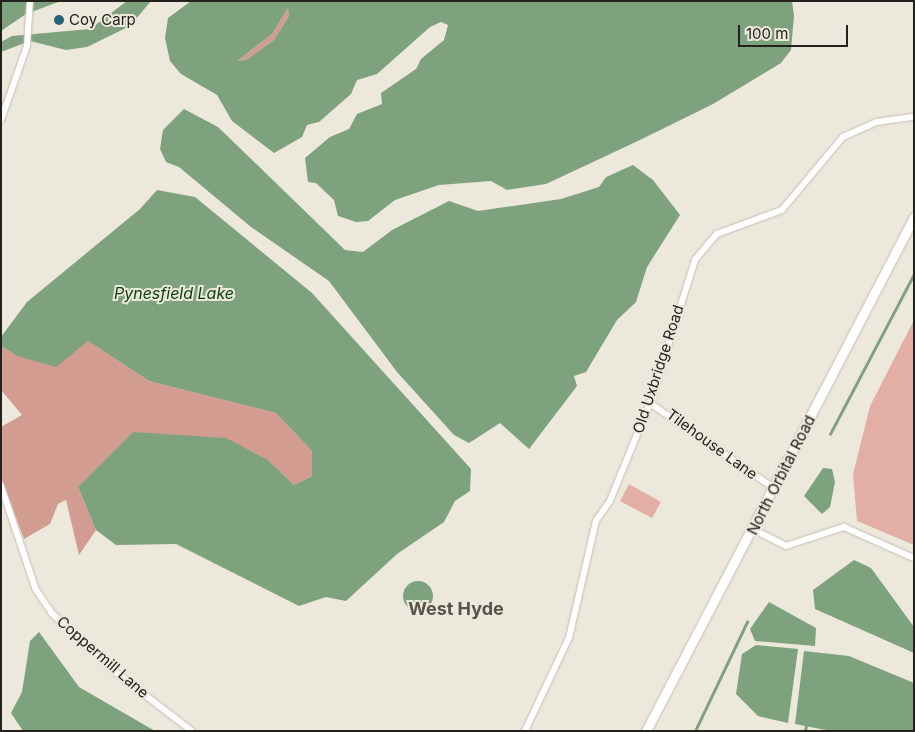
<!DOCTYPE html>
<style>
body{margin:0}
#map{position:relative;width:915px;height:732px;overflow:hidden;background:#ede8dc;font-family:Inter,sans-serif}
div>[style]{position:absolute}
.green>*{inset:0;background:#e3afa4}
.forest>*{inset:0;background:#d29c91}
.water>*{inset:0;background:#7ea27d}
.round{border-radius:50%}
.stream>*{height:2.5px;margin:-1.25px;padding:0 1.25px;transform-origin:1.25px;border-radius:1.25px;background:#7ea27d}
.roads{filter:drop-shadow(0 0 1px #c4bfb3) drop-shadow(0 0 1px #c4bfb3)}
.street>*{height:5.5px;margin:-2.75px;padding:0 2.75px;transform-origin:2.75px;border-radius:2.75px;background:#fff}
.primary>*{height:9px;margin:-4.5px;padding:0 4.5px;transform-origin:4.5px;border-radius:4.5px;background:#fff}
.dots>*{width:14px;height:14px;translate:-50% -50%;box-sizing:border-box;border:2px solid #ede8dc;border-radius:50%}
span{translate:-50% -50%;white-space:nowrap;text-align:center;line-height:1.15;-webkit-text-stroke:4px #ede8dc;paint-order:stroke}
.poi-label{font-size:15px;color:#22211c}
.left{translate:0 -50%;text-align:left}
.street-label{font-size:15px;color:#22211c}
.water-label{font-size:16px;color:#0a4210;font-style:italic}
.quarter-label{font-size:18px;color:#575349;font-weight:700}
.frame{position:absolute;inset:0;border:2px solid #22211c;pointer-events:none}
.scale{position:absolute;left:738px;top:25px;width:110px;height:22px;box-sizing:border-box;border:2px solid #22211c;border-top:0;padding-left:6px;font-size:15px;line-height:18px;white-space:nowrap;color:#22211c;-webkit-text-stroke:4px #ede8dc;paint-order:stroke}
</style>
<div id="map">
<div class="green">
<div style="clip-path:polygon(914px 320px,914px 545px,857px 521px,853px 474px,870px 406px)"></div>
<div style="clip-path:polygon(629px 484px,661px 502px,652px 518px,620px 501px)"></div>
</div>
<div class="forest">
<div style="clip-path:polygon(288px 8px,289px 16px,274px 40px,246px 60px,237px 61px,272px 34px)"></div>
<div style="clip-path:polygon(88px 341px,149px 381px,276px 413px,312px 451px,312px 476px,294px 485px,268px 460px,78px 487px,96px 530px,79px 555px,66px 500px,58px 504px,50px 524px,24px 539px,1px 477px,1px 427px,22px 415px,1px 390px,1px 346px,17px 356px)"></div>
</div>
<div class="water">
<div style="clip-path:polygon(1px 1px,61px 1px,26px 14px,1px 31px)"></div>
<div style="clip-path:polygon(127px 1px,151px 1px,130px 26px,87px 47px,66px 50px,30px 41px,1px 52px,1px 42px,12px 36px,90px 29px)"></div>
<div style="clip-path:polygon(evenodd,191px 1px,792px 1px,794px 16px,791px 50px,781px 63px,713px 104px,640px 140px,546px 184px,507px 190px,491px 181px,439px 185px,395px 200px,368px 221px,356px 222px,338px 216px,334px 200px,316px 183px,308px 182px,305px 158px,330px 137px,349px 129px,357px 114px,382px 104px,381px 93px,416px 69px,421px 59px,444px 40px,448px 25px,441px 22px,430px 27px,377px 74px,357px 80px,351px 94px,319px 122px,307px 125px,302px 137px,274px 153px,232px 121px,217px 95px,181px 74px,170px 61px,165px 38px,168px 18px,191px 1px,288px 8px,289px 16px,274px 40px,246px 60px,237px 61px,272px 34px,288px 8px)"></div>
<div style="clip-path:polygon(184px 109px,218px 127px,345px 250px,363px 252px,392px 230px,449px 201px,478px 211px,561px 199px,599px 187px,606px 177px,633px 165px,653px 180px,680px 215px,647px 267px,636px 302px,617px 320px,586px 372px,574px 376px,577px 386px,529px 449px,500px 423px,469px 443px,454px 435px,397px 372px,329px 281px,251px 227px,179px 167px,166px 162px,160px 149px,163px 130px)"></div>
<div style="clip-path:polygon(157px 190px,195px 197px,312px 293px,471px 469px,470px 491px,455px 501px,444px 522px,397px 554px,346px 601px,326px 597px,299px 606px,176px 544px,116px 545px,96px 530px,78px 487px,133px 432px,226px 438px,268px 460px,294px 485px,312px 476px,312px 451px,276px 413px,149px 381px,88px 341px,56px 367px,17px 356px,1px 346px,1px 337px,27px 302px,140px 209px)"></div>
<div style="clip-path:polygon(823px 468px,832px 469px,835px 482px,830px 507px,822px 514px,804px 496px)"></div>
<div style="clip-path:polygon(854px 560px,871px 568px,914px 627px,914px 653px,815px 609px,813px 590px)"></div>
<div class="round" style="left:403px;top:581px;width:30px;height:30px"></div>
<div style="clip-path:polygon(769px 602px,816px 628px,815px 646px,755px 641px,750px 629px)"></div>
<div style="clip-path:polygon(39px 632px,79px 687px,155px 731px,23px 731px,11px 713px,22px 692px,30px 641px)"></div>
<div style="clip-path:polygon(756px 645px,798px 649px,788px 723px,758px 716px,736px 694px,742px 654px)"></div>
<div style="clip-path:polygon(804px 651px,849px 656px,914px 683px,914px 731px,831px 731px,795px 724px)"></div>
</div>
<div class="stream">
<div style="left:830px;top:434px;width:181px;rotate:-62.3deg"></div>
<div style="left:695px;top:731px;width:121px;rotate:-64.5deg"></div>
<div style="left:805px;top:731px;width:5px;rotate:-79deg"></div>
</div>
<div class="roads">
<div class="street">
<div style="left:1px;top:120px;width:78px;rotate:-70.6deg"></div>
<div style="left:27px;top:46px;width:45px;rotate:-86.2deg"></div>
<div style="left:650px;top:403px;width:150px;rotate:34.4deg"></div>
<div style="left:1px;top:485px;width:110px;rotate:71.4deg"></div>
<div style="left:36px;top:589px;width:29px;rotate:56deg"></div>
<div style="left:52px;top:613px;width:90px;rotate:42.7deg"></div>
<div style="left:118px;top:674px;width:93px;rotate:37.6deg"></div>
<div style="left:753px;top:529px;width:37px;rotate:27deg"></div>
<div style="left:786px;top:546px;width:61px;rotate:-18.1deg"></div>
<div style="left:844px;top:527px;width:77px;rotate:23.9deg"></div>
<div style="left:525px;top:731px;width:103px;rotate:-64.7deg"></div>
<div style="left:569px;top:638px;width:120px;rotate:-77deg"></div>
<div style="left:596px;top:521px;width:24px;rotate:-55deg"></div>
<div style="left:610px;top:501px;width:106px;rotate:-67.8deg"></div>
<div style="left:650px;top:403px;width:150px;rotate:-72.5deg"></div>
<div style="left:695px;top:260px;width:34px;rotate:-50deg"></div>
<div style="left:717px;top:234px;width:69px;rotate:-20.3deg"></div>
<div style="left:782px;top:210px;width:95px;rotate:-50.1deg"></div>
<div style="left:843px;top:137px;width:37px;rotate:-24deg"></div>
<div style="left:877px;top:122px;width:37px;rotate:-8deg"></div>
</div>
<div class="primary">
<div style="left:646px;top:731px;width:580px;rotate:-62.46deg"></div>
</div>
</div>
<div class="dots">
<div style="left:59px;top:20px;background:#266179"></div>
</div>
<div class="poi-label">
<span class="left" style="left:69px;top:20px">Coy Carp</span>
</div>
<div class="street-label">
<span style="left:658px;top:369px;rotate:-72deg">Old Uxbridge Road</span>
<span style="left:712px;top:444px;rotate:36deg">Tilehouse Lane</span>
<span style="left:781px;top:475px;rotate:-63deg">North Orbital Road</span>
<span style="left:103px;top:657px;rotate:41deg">Coppermill Lane</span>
</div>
<div class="water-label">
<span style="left:174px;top:293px">Pynesfield Lake</span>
</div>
<div class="quarter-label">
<span style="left:456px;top:609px">West Hyde</span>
</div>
<div class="frame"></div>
<div class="scale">100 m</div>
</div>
